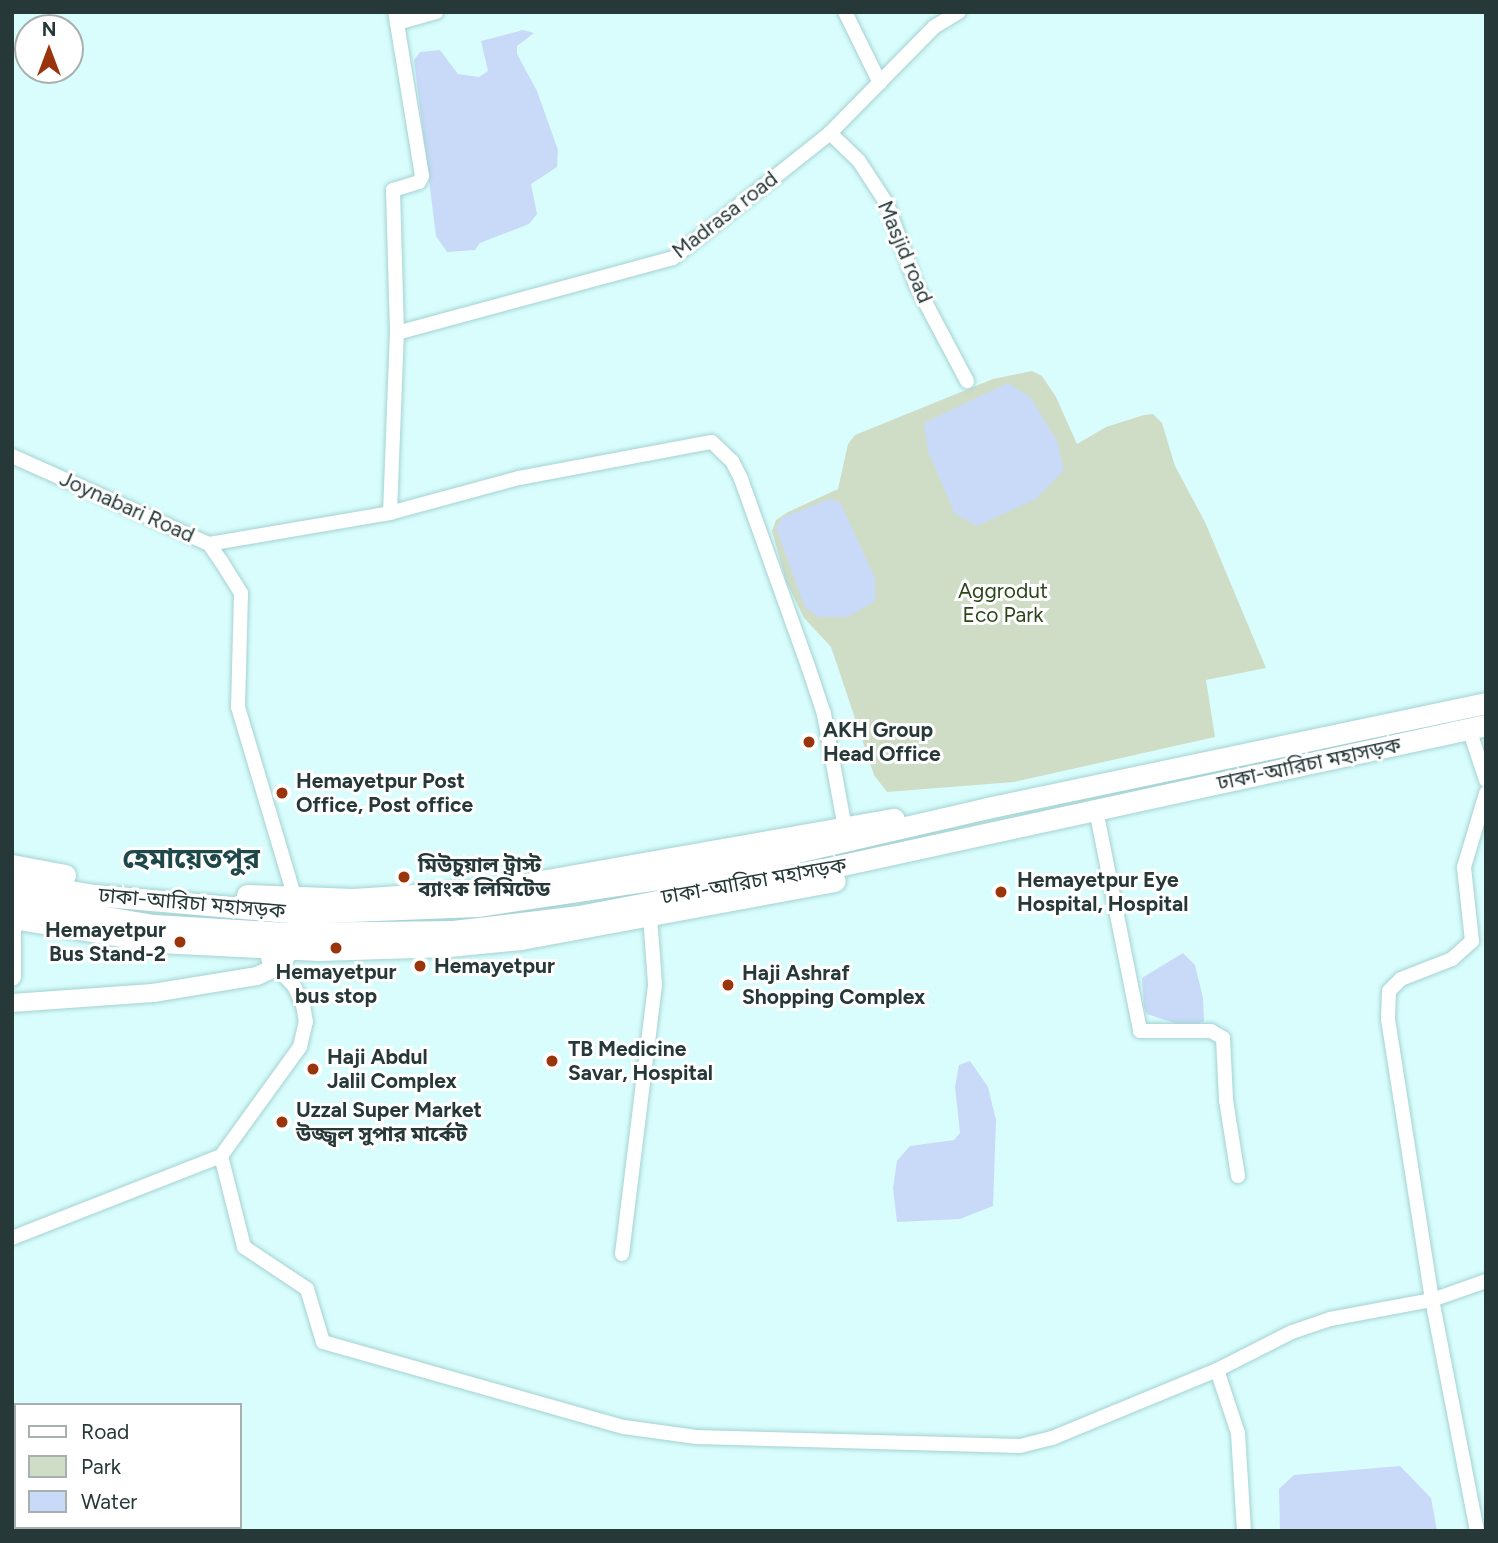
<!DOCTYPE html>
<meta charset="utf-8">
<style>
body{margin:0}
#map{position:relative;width:1498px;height:1543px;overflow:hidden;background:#d9fdfd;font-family:Figtree,"Noto Sans Bengali",sans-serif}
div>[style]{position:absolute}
.green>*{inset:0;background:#cfddc7}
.water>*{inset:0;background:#c8daf8}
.roads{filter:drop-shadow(0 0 2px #a5d2d2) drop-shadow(0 0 2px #a5d2d2)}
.minor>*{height:14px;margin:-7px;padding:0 7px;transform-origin:7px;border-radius:7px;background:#fff}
.major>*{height:18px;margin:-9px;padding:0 9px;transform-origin:9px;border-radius:9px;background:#fff}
.highway>*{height:21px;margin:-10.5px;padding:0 10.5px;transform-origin:10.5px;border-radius:10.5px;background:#fff}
.dots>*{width:19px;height:19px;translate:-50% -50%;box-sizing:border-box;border:4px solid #fff;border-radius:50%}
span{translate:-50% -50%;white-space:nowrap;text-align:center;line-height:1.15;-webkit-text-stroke:6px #fff;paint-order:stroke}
.street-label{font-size:21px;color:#263838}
.park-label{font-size:21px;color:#2c4519}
.poi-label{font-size:21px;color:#263838;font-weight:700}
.left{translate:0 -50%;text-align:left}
.right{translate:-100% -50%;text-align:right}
.district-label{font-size:28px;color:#1e4849;font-weight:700}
.frame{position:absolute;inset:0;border:14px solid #263838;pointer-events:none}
.legend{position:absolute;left:14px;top:1403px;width:228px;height:126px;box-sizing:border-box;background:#fff;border:2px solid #a8afaf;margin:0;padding:9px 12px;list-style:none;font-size:21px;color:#263838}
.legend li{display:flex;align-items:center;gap:14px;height:35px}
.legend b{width:35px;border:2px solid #a8afaf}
.north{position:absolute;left:14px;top:14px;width:70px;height:70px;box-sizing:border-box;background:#fff;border:2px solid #a8afaf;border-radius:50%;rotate:0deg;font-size:19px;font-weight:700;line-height:28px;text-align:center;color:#263838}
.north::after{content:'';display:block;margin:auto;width:24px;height:32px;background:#9a340a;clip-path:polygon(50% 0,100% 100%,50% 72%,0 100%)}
</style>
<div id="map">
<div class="green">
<div style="clip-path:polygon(1032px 371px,1042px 376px,1056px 397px,1077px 444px,1106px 427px,1144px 415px,1153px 414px,1162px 423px,1175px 466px,1205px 522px,1266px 668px,1206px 680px,1215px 737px,1014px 782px,887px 792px,874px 775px,831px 647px,804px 618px,786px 581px,772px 531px,776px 520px,788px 512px,838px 489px,848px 444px,855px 435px,993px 379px)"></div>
</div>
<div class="water">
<div style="clip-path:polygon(523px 30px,534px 33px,517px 46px,517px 54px,537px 91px,558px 150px,557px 167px,531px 184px,537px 214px,529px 224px,480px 243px,475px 250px,447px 252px,436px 236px,414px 60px,420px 52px,440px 50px,458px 74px,479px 77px,488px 71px,481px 41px)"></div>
<div style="clip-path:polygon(1008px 383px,1031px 398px,1057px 441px,1064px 470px,1036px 499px,977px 526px,955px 514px,928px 451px,924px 423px)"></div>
<div style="clip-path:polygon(830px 499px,840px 502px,875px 578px,875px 601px,848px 617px,818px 617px,805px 607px,776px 528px,783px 517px)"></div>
<div style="clip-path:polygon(1183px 953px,1195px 965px,1203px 998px,1204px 1021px,1198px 1024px,1177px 1024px,1147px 1014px,1144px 1007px,1142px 978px)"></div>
<div style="clip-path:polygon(970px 1061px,988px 1087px,996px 1120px,993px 1206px,960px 1219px,897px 1222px,893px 1188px,897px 1161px,910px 1146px,954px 1140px,960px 1133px,955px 1087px,959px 1065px)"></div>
<div style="clip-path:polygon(1400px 1466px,1431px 1498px,1437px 1531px,1280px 1531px,1279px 1489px,1294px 1475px)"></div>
</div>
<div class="roads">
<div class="minor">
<div style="left:845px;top:12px;width:79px;rotate:63.8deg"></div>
<div style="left:397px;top:23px;width:41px;rotate:-15.8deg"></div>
<div style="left:830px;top:133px;width:40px;rotate:44deg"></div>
<div style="left:859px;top:161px;width:51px;rotate:56.9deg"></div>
<div style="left:887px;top:204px;width:86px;rotate:70.3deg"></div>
<div style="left:916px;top:285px;width:109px;rotate:62deg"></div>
<div style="left:397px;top:333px;width:286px;rotate:-15.2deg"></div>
<div style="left:673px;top:258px;width:201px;rotate:-38.5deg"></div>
<div style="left:830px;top:133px;width:148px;rotate:-45.5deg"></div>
<div style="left:934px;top:27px;width:29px;rotate:-31deg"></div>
<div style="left:12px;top:456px;width:216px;rotate:24.1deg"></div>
<div style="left:209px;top:544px;width:21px;rotate:55deg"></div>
<div style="left:221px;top:561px;width:38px;rotate:58deg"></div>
<div style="left:241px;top:593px;width:114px;rotate:91.5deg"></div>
<div style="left:238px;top:707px;width:199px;rotate:73.4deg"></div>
<div style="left:390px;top:513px;width:180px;rotate:-87.8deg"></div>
<div style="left:397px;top:333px;width:143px;rotate:-91.6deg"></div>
<div style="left:393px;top:190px;width:27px;rotate:-17deg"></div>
<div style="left:419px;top:182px;width:7px;rotate:-63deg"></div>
<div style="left:422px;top:176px;width:166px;rotate:-99.3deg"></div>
<div style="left:209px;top:544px;width:184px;rotate:-9.7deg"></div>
<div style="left:390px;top:513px;width:134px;rotate:-15.2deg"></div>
<div style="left:519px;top:478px;width:196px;rotate:-10.6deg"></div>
<div style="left:712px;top:442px;width:28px;rotate:44deg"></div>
<div style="left:732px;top:461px;width:20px;rotate:63deg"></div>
<div style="left:741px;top:479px;width:199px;rotate:70.3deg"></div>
<div style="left:808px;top:666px;width:51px;rotate:71.6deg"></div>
<div style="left:824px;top:714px;width:116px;rotate:79.6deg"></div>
<div style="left:1469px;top:729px;width:54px;rotate:71.6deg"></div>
<div style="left:1096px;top:810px;width:225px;rotate:78.7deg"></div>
<div style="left:1140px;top:1031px;width:71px"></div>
<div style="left:1211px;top:1031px;width:14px;rotate:30deg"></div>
<div style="left:1223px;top:1038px;width:62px;rotate:87.2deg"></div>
<div style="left:1226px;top:1100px;width:77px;rotate:81deg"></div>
<div style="left:221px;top:1156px;width:94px;rotate:75.8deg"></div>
<div style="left:244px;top:1247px;width:76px;rotate:33.7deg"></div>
<div style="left:307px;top:1289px;width:55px;rotate:73.2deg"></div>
<div style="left:323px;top:1342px;width:313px;rotate:15.8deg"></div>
<div style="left:624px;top:1427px;width:73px;rotate:7.9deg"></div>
<div style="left:696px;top:1437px;width:324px;rotate:1.6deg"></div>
<div style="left:1020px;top:1446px;width:33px;rotate:-14deg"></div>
<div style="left:1052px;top:1438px;width:178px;rotate:-22.4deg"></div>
<div style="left:1217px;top:1370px;width:84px;rotate:-26.9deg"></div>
<div style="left:1292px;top:1332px;width:40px;rotate:-18.9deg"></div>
<div style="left:1330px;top:1319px;width:104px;rotate:-10.6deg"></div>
<div style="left:1432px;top:1300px;width:57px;rotate:-19.4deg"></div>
<div style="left:12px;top:1238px;width:225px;rotate:-21.4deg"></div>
<div style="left:221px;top:1156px;width:135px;rotate:-54.1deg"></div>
<div style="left:300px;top:1047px;width:26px;rotate:-77deg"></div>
<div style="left:306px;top:1022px;width:17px;rotate:-100deg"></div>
<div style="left:303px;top:1005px;width:21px;rotate:-115deg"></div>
<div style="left:294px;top:986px;width:37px;rotate:-134deg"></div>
<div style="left:622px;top:1254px;width:272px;rotate:-83deg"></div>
<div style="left:655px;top:984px;width:68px;rotate:-94.2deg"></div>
<div style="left:1217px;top:1370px;width:66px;rotate:71.6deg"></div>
<div style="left:1238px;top:1433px;width:98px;rotate:86.5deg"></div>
<div style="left:1477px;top:1531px;width:235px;rotate:-101deg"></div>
<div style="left:1432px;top:1300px;width:284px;rotate:-98.9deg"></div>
<div style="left:1388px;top:1019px;width:28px;rotate:-88deg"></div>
<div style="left:1389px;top:991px;width:17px;rotate:-45deg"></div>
<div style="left:1401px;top:979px;width:55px;rotate:-21.4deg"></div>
<div style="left:1452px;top:959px;width:27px;rotate:-42deg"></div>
<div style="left:1472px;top:941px;width:74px;rotate:-96.2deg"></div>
<div style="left:1464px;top:867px;width:77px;rotate:-73.4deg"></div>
</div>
<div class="major">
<div style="left:12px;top:931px;width:46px;rotate:90deg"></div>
<div style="left:12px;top:1003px;width:141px;rotate:-4.1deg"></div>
<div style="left:153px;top:993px;width:105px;rotate:-9.3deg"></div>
<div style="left:257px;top:976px;width:23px;rotate:-25deg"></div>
<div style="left:278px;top:966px;width:22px;rotate:-51deg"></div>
</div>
<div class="highway">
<div style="left:12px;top:865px;width:54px;rotate:10.7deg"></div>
<div style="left:12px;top:881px;width:83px;rotate:9.7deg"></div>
<div style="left:94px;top:895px;width:207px;rotate:5deg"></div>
<div style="left:300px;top:913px;width:177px;rotate:-2.3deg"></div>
<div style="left:477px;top:906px;width:245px;rotate:-8.5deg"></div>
<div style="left:719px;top:870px;width:275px;rotate:-13deg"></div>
<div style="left:987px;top:808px;width:510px;rotate:-11.88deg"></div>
<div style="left:247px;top:895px;width:106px;rotate:2.2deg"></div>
<div style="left:353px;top:899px;width:137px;rotate:-3.8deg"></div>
<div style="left:490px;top:890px;width:410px;rotate:-10deg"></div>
<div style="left:12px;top:901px;width:143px;rotate:9.7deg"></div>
<div style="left:153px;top:925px;width:134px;rotate:3.4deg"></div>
<div style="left:287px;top:933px;width:166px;rotate:-0.7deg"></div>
<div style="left:453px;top:931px;width:127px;rotate:-6.8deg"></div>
<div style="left:579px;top:916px;width:249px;rotate:-10.9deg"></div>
<div style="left:824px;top:869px;width:677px;rotate:-12.27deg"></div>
<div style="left:12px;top:918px;width:149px;rotate:9.3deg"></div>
<div style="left:159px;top:942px;width:160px;rotate:2.9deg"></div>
<div style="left:319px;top:950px;width:129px;rotate:-1.8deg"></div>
<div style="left:448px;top:946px;width:73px;rotate:-5.5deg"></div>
<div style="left:521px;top:939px;width:319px;rotate:-10.5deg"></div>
</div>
</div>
<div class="dots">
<div style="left:809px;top:742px;background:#9a340a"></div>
<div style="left:282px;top:793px;background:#9a340a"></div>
<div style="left:404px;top:877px;background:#9a340a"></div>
<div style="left:1001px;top:892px;background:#9a340a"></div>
<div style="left:180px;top:942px;background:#9a340a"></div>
<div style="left:336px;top:948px;background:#9a340a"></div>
<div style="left:420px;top:966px;background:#9a340a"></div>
<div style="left:728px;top:985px;background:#9a340a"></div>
<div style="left:552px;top:1061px;background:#9a340a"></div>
<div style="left:313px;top:1069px;background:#9a340a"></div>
<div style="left:282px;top:1122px;background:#9a340a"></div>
</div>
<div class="street-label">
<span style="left:725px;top:215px;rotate:-38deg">Madrasa road</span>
<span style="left:905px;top:252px;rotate:67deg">Masjid road</span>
<span style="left:127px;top:507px;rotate:24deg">Joynabari Road</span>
<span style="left:1309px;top:764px;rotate:-12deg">ঢাকা-আরিচা মহাসড়ক</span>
<span style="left:754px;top:881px;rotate:-10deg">ঢাকা-আরিচা মহাসড়ক</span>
<span style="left:192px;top:903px;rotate:5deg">ঢাকা-আরিচা মহাসড়ক</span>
</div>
<div class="park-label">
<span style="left:1003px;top:603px">Aggrodut<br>Eco Park</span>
</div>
<div class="poi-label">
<span class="left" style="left:823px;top:742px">AKH Group<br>Head Office</span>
<span class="left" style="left:296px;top:793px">Hemayetpur Post<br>Office, Post office</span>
<span class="left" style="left:418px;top:877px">মিউচুয়াল ট্রাস্ট<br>ব্যাংক লিমিটেড</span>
<span class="left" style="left:1017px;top:892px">Hemayetpur Eye<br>Hospital, Hospital</span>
<span class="right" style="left:166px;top:942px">Hemayetpur<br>Bus Stand-2</span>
<span class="left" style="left:434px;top:966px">Hemayetpur</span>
<span style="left:336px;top:984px">Hemayetpur<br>bus stop</span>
<span class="left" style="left:742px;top:985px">Haji Ashraf<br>Shopping Complex</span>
<span class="left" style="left:568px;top:1061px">TB Medicine<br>Savar, Hospital</span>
<span class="left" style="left:327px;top:1069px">Haji Abdul<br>Jalil Complex</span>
<span class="left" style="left:296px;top:1122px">Uzzal Super Market<br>উজ্জ্বল সুপার মার্কেট</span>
</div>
<div class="district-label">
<span style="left:191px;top:858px">হেমায়েতপুর</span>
</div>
<div class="frame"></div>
<ul class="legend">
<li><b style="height:9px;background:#fff"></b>Road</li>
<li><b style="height:19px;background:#cfddc7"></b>Park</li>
<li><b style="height:19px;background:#c8daf8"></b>Water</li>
</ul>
<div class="north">N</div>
</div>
